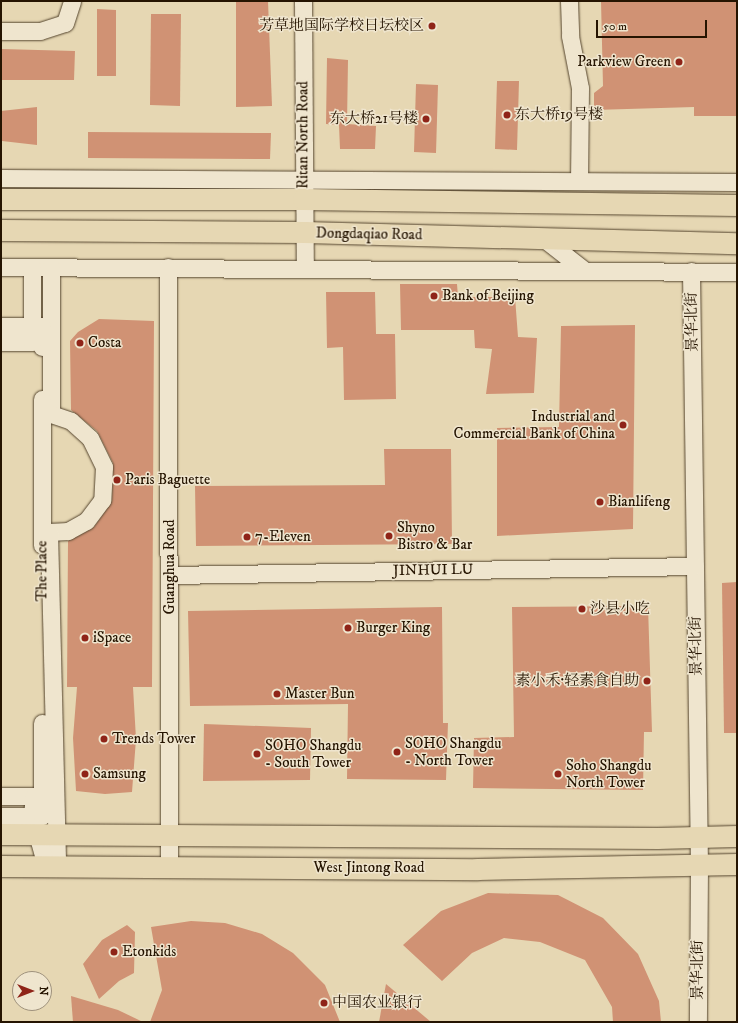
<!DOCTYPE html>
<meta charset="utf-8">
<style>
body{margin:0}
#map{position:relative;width:738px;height:1023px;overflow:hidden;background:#e6d7b3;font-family:"IM FELL DW Pica","Noto Serif SC",serif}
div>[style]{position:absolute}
.building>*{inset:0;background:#d09274}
.roads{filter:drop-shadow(0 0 1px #55452e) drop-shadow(0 0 1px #55452e)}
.minor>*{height:17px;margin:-8.5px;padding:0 8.5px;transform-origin:8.5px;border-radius:8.5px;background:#efe5ce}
.major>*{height:21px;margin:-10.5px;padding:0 10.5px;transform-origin:10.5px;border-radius:10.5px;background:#e6d7b3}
.dots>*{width:11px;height:11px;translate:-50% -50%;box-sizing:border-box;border:2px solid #efe5ce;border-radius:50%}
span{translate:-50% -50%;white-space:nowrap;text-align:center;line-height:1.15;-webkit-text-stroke:3px #efe5ce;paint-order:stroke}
.poi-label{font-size:15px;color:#251401}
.right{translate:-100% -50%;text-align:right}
.left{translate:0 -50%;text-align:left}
.street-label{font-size:15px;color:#251401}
.frame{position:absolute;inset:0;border:2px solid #251401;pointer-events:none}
.north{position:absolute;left:12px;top:971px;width:40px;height:40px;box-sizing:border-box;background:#efe5ce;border:1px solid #9e917c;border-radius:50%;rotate:90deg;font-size:11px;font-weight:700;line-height:16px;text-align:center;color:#251401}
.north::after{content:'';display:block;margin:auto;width:14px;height:18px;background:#8f2418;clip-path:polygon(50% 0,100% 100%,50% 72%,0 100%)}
.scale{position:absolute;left:596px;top:20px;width:111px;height:18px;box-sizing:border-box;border:2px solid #251401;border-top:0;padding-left:5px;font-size:12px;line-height:14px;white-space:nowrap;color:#251401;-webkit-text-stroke:3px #efe5ce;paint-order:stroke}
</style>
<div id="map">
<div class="building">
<div style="clip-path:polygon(236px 1px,268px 1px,272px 106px,236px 107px)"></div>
<div style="clip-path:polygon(601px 1px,737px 1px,737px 116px,694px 116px,694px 107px,594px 110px,594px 93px,603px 86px)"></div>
<div style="clip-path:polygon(97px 9px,116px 10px,116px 76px,97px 76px)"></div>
<div style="clip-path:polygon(151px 14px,181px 14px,180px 106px,150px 105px)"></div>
<div style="clip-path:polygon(1px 49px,75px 51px,74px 80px,1px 80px)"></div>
<div style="clip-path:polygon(327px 58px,348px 60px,347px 124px,376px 126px,375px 149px,340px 149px,339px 125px,326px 124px)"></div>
<div style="clip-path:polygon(497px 81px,519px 81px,517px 150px,495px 149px)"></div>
<div style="clip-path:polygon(416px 84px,438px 85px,436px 153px,414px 152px)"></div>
<div style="clip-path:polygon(37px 107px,37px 145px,2px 141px,1px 111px)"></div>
<div style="clip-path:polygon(88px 132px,271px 133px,270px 159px,88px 158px)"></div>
<div style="clip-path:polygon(400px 284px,457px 284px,458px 297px,515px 297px,518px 337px,537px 338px,534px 393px,486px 394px,492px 349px,475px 348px,474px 330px,401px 330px)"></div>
<div style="clip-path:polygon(326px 292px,375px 292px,376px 334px,395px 334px,396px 399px,344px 400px,343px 347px,327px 348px)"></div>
<div style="clip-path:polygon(99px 319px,154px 321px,152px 687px,133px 687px,136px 739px,132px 792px,105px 794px,76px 791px,73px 738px,77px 687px,67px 687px,68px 541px,94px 527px,112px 501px,113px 463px,97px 431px,71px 410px,70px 341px,78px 332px)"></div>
<div style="clip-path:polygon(635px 325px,633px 529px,497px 536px,497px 428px,559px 427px,561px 326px)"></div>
<div style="clip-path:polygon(384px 449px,451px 449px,452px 544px,196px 546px,195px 486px,385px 485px)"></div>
<div style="clip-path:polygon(737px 582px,737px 733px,724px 733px,722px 583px)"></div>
<div style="clip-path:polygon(648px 606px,652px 732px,644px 732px,643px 790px,473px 788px,474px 738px,514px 737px,512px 607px)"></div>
<div style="clip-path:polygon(442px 607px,443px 723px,448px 723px,446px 780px,347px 779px,348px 704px,190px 706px,188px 611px)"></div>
<div style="clip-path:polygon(204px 724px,311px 728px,310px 780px,203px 781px)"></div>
<div style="clip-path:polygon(488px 893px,558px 895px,603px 918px,638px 954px,659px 1001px,661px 1022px,613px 1022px,612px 1007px,585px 960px,540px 942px,504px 938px,472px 953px,442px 981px,403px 945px,441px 911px)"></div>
<div style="clip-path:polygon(191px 921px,225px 923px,262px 934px,293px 953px,325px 985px,340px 1022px,150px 1022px,162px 990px,151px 927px)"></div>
<div style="clip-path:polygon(127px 925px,135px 932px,134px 973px,119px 981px,99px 999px,83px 964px,102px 940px)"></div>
<div style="clip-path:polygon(386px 984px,431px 1022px,379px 1022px)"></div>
<div style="clip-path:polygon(71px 996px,118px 1010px,143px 1022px,73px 1022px)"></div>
</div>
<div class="roads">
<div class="minor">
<div style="left:303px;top:1px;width:267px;rotate:89.6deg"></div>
<div style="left:569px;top:1px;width:35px;rotate:88deg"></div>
<div style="left:570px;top:36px;width:53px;rotate:79.1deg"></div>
<div style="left:580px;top:88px;width:93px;rotate:90.6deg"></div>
<div style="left:1px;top:31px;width:39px"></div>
<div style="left:40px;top:31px;width:26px;rotate:-18deg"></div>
<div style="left:65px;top:23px;width:23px;rotate:-72deg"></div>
<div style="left:1px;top:178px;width:736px;rotate:0.31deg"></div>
<div style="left:543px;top:238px;width:52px;rotate:38deg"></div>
<div style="left:1px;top:267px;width:736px;rotate:0.39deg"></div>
<div style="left:51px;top:267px;width:147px;rotate:90deg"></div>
<div style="left:51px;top:414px;width:21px;rotate:19deg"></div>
<div style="left:71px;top:421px;width:25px;rotate:42deg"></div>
<div style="left:90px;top:438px;width:32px;rotate:64deg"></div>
<div style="left:104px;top:467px;width:33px;rotate:93deg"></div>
<div style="left:102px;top:500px;width:26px;rotate:127deg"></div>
<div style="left:86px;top:521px;width:21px;rotate:151deg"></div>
<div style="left:68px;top:531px;width:19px;rotate:177deg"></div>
<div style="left:49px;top:532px;width:334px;rotate:88.6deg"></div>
<div style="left:168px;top:267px;width:600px;rotate:89.9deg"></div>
<div style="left:691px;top:271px;width:594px;rotate:89.23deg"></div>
<div style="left:699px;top:865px;width:157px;rotate:90.4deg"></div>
<div style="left:1px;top:326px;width:41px"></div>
<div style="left:42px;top:326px;width:21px;rotate:90deg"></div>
<div style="left:1px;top:342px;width:31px"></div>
<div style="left:32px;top:342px;width:75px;rotate:-90deg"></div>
<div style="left:42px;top:399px;width:146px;rotate:90deg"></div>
<div style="left:170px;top:575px;width:525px;rotate:-0.98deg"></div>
<div style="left:1px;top:796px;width:33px"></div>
<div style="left:34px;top:796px;width:20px;rotate:96deg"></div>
<div style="left:32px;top:816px;width:52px;rotate:74.4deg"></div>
<div style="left:1px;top:816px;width:41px"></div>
<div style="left:42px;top:816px;width:93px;rotate:-90deg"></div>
</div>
<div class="major">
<div style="left:1px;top:199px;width:302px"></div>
<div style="left:303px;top:199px;width:434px;rotate:0.8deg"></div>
<div style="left:1px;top:230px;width:303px;rotate:0.4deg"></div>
<div style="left:304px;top:232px;width:433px;rotate:1.5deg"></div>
<div style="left:1px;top:834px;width:656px;rotate:0.35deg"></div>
<div style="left:657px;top:838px;width:80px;rotate:-1.4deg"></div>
<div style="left:1px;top:866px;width:476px;rotate:0.4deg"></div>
<div style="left:477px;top:869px;width:260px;rotate:-1.1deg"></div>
</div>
</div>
<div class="dots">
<div style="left:432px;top:26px;background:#8f2418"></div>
<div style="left:679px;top:62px;background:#8f2418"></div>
<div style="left:507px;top:115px;background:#8f2418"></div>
<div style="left:426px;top:119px;background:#8f2418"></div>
<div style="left:434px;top:296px;background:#8f2418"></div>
<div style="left:80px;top:343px;background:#8f2418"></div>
<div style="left:623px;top:425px;background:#8f2418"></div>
<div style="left:117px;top:480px;background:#8f2418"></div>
<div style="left:600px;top:502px;background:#8f2418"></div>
<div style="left:389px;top:536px;background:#8f2418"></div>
<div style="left:247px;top:537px;background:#8f2418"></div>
<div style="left:582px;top:609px;background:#8f2418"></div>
<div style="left:348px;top:628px;background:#8f2418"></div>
<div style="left:85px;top:638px;background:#8f2418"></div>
<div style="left:647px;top:681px;background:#8f2418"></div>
<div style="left:277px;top:694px;background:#8f2418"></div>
<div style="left:104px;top:739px;background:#8f2418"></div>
<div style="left:397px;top:752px;background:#8f2418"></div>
<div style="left:257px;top:754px;background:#8f2418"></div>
<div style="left:85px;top:774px;background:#8f2418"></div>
<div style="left:558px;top:774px;background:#8f2418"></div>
<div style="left:114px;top:952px;background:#8f2418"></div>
<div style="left:324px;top:1003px;background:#8f2418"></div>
</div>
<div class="poi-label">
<span class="right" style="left:424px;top:26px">芳草地国际学校日坛校区</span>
<span class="right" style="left:671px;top:62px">Parkview Green</span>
<span class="left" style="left:515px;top:115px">东大桥19号楼</span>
<span class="right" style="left:418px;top:119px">东大桥21号楼</span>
<span class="left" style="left:442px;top:296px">Bank of Beijing</span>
<span class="left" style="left:88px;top:343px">Costa</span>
<span class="right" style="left:615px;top:425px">Industrial and<br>Commercial Bank of China</span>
<span class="left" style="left:125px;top:480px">Paris Baguette</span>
<span class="left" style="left:608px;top:502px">Bianlifeng</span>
<span class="left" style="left:397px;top:536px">Shyno<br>Bistro &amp; Bar</span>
<span class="left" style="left:255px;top:537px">7-Eleven</span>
<span class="left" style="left:590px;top:609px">沙县小吃</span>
<span class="left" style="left:356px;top:628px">Burger King</span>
<span class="left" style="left:93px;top:638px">iSpace</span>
<span class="right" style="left:639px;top:681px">素小禾·轻素食自助</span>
<span class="left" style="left:285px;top:694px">Master Bun</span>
<span class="left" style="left:112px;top:739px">Trends Tower</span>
<span class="left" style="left:405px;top:752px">SOHO Shangdu<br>- North Tower</span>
<span class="left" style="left:265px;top:754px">SOHO Shangdu<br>- South Tower</span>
<span class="left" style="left:566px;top:774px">Soho Shangdu<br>North Tower</span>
<span class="left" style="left:93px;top:774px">Samsung</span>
<span class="left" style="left:122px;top:952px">Etonkids</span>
<span class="left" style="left:332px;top:1003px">中国农业银行</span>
</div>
<div class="street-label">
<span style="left:303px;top:135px;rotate:-90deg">Ritan North Road</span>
<span style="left:369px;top:234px;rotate:1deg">Dongdaqiao Road</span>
<span style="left:692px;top:322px;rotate:-91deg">景华北街</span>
<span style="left:170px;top:567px;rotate:-90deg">Guanghua Road</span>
<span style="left:433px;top:570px;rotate:-1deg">JINHUI LU</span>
<span style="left:42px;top:571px;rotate:-90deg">The Place</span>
<span style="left:696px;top:646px;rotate:-91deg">景华北街</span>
<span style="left:369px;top:868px">West Jintong Road</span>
<span style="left:698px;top:970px;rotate:-90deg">景华北街</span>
</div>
<div class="frame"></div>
<div class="north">N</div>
<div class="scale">50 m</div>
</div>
